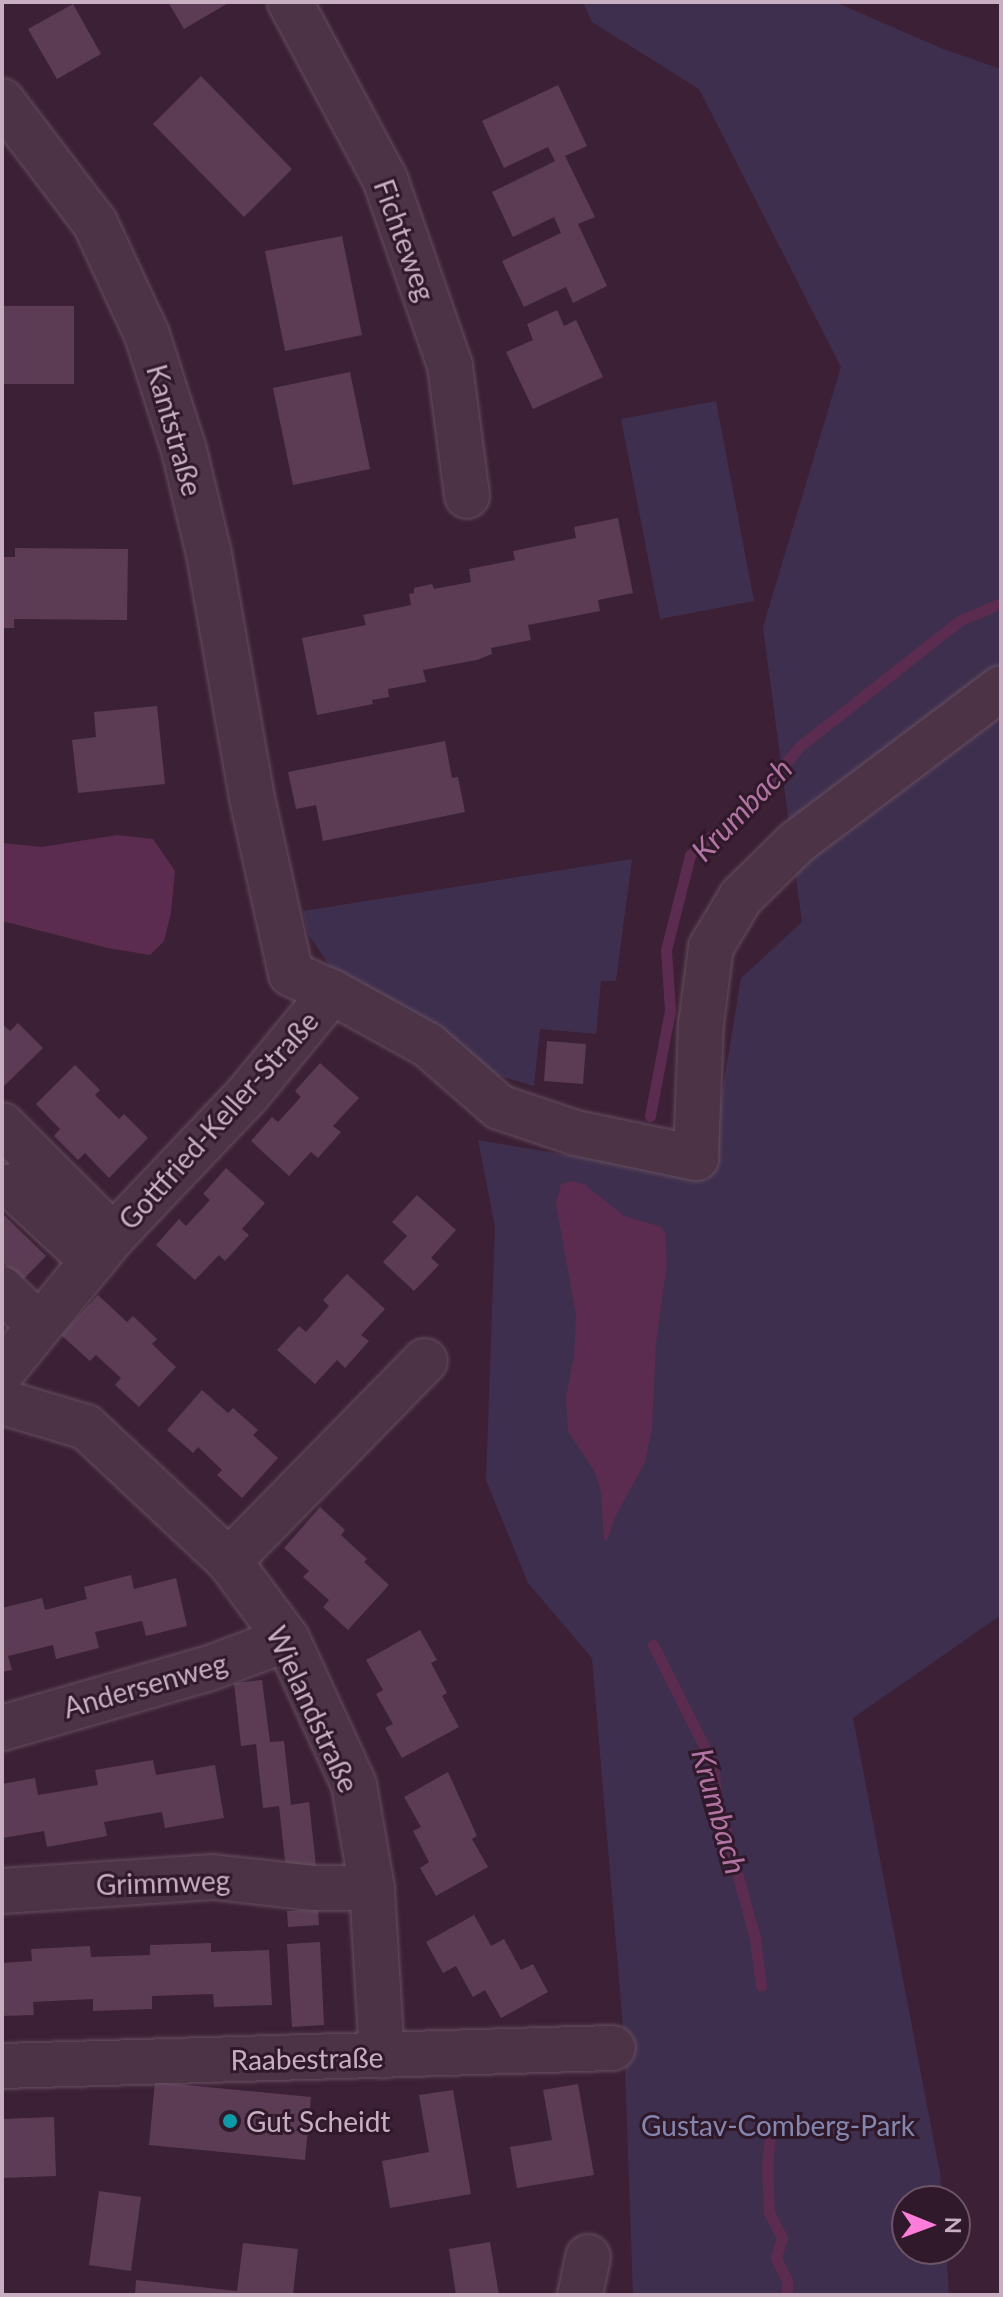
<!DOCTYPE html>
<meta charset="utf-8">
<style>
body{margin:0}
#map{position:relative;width:1003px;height:2297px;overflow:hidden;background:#3c2035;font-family:Lato,sans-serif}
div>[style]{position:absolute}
.green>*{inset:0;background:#3f2f4e}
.water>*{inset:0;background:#5c2c50}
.stream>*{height:11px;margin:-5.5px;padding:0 5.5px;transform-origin:5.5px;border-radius:5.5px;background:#5c2c50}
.building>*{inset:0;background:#5b3c54}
.roads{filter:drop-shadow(0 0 2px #664f60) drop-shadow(0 0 2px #664f60)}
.minor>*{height:44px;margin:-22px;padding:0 22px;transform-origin:22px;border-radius:22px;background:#4c3446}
.dots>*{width:22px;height:22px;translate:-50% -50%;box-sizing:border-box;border:4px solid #30192a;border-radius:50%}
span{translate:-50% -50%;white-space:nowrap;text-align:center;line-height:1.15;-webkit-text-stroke:6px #30192a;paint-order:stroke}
.street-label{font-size:28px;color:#c8afc1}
.poi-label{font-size:28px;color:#c8afc1}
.left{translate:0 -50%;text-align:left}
.park-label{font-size:28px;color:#8387af}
.water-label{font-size:30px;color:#b274a3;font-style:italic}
.frame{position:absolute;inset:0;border:4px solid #c8afc1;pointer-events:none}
.north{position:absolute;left:891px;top:2185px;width:80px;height:80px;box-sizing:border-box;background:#30192a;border:2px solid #6d5566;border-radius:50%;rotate:91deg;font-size:22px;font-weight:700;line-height:32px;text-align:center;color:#c8afc1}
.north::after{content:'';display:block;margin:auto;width:28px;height:36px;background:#ff7dda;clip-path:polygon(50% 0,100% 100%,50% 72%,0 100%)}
</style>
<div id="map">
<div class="green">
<div style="clip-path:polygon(583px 2px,835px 2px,943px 49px,1001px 69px,1001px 1615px,853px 1718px,940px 2173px,942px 2201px,907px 2201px,907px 2249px,946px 2249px,949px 2295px,633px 2295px,624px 2039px,592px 1658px,528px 1583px,486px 1480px,495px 1227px,478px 1140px,708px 1179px,741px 978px,802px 922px,763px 627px,841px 367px,699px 89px,592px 22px)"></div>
<div style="clip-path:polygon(716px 401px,754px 601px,660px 619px,621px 419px)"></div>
<div style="clip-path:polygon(632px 859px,616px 981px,601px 981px,596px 1034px,540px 1029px,534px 1086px,475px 1069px,334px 972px,308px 934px,303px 911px)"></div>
</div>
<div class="water">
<div style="clip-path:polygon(117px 835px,153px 839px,175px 871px,171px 913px,164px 941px,150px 955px,108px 948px,2px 921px,2px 843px,42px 847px)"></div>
<div style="clip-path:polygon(572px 1181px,584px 1184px,624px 1216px,661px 1227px,665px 1233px,667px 1263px,656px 1343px,652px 1429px,645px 1462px,616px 1515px,607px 1540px,604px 1540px,601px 1492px,595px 1472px,568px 1431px,566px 1397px,574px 1357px,576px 1315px,556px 1204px,561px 1184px)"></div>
</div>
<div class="stream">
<div style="left:650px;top:1116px;width:108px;rotate:-79.3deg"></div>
<div style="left:670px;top:1010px;width:60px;rotate:-93.8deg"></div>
<div style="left:666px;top:950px;width:98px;rotate:-75.8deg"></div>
<div style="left:690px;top:855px;width:101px;rotate:-41.8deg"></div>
<div style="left:765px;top:788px;width:53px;rotate:-50.3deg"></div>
<div style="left:799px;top:747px;width:204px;rotate:-38.2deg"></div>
<div style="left:959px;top:621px;width:46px;rotate:-23.2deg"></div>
<div style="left:653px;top:1645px;width:133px;rotate:63.2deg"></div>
<div style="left:713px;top:1764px;width:32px;rotate:85deg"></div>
<div style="left:716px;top:1796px;width:148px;rotate:74.7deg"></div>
<div style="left:755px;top:1939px;width:47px;rotate:82.7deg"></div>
<div style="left:771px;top:2127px;width:39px;rotate:96deg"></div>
<div style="left:767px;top:2166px;width:47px;rotate:87.6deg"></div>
<div style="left:769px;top:2213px;width:27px;rotate:62deg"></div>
<div style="left:782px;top:2237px;width:22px;rotate:106deg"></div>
<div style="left:776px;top:2258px;width:25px;rotate:64deg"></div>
<div style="left:787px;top:2281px;width:14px;rotate:90deg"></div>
</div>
<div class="building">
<div style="clip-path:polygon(168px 2px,230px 2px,184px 29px)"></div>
<div style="clip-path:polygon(73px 4px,101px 54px,57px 79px,28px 29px)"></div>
<div style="clip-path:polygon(201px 76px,292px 169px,244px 217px,153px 124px)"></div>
<div style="clip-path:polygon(558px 85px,587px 146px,565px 156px,595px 217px,578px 224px,607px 286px,573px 303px,566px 287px,524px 307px,502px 261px,561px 233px,554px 217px,513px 237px,492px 192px,555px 161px,548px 147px,504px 168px,482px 121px)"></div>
<div style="clip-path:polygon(342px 236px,362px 335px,285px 351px,265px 251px)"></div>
<div style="clip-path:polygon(2px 306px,74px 306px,74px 384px,2px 384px)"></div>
<div style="clip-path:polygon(557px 310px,564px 326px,576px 320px,603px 377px,533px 409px,506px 352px,533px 340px,527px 324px)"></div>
<div style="clip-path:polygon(350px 372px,370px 469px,293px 485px,273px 388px)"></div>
<div style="clip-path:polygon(618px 518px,633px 593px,598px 600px,600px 611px,528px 625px,531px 640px,491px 648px,492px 654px,477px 660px,423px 670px,426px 682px,388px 689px,389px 697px,372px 700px,373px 704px,317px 715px,302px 638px,366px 625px,363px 615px,411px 605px,409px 594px,414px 593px,414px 588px,432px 584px,434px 589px,471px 582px,469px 569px,515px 560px,513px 551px,576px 538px,574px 527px)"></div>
<div style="clip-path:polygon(15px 548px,128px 549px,127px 620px,14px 619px,14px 628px,2px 628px,2px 557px,15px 557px)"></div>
<div style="clip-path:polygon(157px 706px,165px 784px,78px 793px,72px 740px,96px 737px,94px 712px)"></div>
<div style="clip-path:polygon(445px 741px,452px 778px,458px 777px,465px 812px,323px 841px,316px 805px,296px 809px,288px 772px)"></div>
<div style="clip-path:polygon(18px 1023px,43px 1048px,2px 1088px,2px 1024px,10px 1031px)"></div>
<div style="clip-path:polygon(547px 1041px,586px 1044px,583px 1084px,544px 1081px)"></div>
<div style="clip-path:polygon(320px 1063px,359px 1098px,333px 1126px,341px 1132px,318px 1158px,311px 1152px,289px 1176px,251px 1141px,272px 1117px,278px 1122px,301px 1097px,295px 1091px)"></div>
<div style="clip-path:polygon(75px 1065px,100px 1090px,95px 1095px,119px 1119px,124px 1114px,148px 1138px,109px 1178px,85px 1153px,78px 1160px,54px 1136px,60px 1129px,36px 1104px)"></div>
<div style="clip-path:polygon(226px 1168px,265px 1203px,242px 1229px,249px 1235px,225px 1261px,219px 1255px,195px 1280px,156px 1245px,179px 1219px,186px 1226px,210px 1200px,203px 1194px)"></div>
<div style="clip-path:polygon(417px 1195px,456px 1230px,431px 1258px,439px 1265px,414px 1291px,383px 1262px,407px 1236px,392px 1222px)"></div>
<div style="clip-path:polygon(2px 1213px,46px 1256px,22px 1281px,2px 1261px)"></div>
<div style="clip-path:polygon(347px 1274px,385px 1309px,361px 1335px,369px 1341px,345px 1368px,337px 1360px,315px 1384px,277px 1350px,299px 1326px,306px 1332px,329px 1306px,323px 1300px)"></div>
<div style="clip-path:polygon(98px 1295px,127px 1322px,133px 1316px,157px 1339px,152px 1344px,176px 1367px,139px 1407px,115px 1385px,121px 1378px,96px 1355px,90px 1361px,61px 1335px)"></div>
<div style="clip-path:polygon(202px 1390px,228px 1413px,233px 1408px,258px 1430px,253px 1435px,278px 1458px,242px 1498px,217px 1475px,222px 1470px,198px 1447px,193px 1453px,167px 1430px)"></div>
<div style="clip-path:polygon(320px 1507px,345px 1530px,341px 1535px,367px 1559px,364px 1562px,389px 1585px,348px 1630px,323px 1607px,329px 1600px,303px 1577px,309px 1571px,284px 1548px)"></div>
<div style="clip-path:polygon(131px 1575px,134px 1589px,176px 1578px,187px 1626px,146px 1636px,142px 1621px,95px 1632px,99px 1648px,56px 1659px,53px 1645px,8px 1656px,12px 1670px,2px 1672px,2px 1608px,42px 1598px,45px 1610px,87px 1599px,84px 1587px)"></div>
<div style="clip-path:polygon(420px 1630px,437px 1660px,431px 1663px,447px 1693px,442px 1696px,459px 1727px,402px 1758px,385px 1728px,393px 1724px,376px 1694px,383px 1690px,366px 1660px)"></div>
<div style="clip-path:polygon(262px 1680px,270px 1742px,284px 1741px,291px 1805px,309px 1802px,316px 1866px,286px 1870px,279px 1806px,263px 1808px,256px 1744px,241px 1746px,234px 1683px)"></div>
<div style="clip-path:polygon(153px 1760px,156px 1775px,215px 1765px,224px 1818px,165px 1828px,162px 1812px,104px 1822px,107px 1836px,47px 1847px,44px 1831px,2px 1838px,2px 1784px,35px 1778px,38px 1795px,98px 1785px,95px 1770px)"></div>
<div style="clip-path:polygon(448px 1772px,477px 1836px,472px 1839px,488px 1867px,436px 1896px,420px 1868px,429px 1862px,413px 1831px,421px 1827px,404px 1797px)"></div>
<div style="clip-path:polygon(318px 1909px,319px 1925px,288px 1927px,287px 1911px)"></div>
<div style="clip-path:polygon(474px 1915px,491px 1946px,504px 1939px,521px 1970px,533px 1964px,548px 1992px,501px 2018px,485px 1990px,473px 1997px,456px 1966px,443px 1973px,426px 1942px)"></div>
<div style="clip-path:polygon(320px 1942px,324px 2025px,292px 2027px,287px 1944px)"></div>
<div style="clip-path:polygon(211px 1943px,211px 1952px,269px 1950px,272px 2005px,214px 2007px,213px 1994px,152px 1996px,152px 2009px,93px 2011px,93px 1999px,33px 2002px,34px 2015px,2px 2016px,2px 1963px,32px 1961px,31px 1949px,90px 1946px,91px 1957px,150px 1955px,150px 1945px)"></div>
<div style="clip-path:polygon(155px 2082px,311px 2097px,305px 2160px,149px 2145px)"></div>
<div style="clip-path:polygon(578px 2084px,594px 2175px,517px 2188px,510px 2147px,552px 2140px,543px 2090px)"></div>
<div style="clip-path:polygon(453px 2090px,471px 2194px,390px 2208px,382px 2161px,429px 2152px,419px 2095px)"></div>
<div style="clip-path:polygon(54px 2117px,56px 2176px,2px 2178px,2px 2119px)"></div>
<div style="clip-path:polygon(99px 2191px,141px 2197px,131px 2271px,89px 2265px)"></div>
<div style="clip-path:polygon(490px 2242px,499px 2295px,456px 2295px,449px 2249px)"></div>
<div style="clip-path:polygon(243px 2243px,298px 2249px,293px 2295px,135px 2295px,136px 2280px,237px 2291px)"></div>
</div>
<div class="roads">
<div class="minor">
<div style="left:290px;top:2px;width:201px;rotate:61.8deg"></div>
<div style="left:385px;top:179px;width:198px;rotate:70.8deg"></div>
<div style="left:450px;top:366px;width:131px;rotate:82.5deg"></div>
<div style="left:2px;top:101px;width:153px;rotate:52.7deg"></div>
<div style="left:95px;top:223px;width:123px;rotate:65.1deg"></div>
<div style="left:147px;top:335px;width:121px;rotate:72.2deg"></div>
<div style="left:184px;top:450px;width:107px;rotate:76.5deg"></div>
<div style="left:209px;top:554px;width:248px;rotate:80deg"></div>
<div style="left:252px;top:798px;width:180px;rotate:77.5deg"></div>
<div style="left:291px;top:974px;width:45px;rotate:23.7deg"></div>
<div style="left:332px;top:992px;width:134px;rotate:129.5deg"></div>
<div style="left:247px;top:1095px;width:195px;rotate:133.5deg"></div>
<div style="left:113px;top:1236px;width:176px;rotate:129.2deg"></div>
<div style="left:332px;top:992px;width:110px;rotate:28.9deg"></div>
<div style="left:428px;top:1045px;width:94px;rotate:41.1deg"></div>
<div style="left:499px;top:1107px;width:81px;rotate:18.7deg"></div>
<div style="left:576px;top:1133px;width:123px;rotate:11.8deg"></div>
<div style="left:696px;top:1158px;width:134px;rotate:-87.9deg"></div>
<div style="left:701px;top:1024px;width:78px;rotate:-82.6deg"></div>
<div style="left:711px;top:947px;width:58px;rotate:-59deg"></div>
<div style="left:741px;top:897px;width:78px;rotate:-44.5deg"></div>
<div style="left:797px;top:842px;width:256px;rotate:-37deg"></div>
<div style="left:2px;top:1125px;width:157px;rotate:45deg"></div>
<div style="left:12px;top:1186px;width:110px;rotate:42.8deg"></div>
<div style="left:2px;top:1289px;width:52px;rotate:45deg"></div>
<div style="left:2px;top:1402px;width:88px;rotate:16.6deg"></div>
<div style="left:86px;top:1427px;width:196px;rotate:43.1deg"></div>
<div style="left:229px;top:1561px;width:97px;rotate:53.4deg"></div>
<div style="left:287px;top:1639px;width:161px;rotate:65.3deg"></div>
<div style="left:354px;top:1785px;width:105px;rotate:80.1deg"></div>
<div style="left:372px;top:1888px;width:168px;rotate:86.6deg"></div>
<div style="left:229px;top:1561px;width:280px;rotate:-45.6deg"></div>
<div style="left:2px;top:1728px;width:216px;rotate:-16.1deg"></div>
<div style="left:210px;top:1668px;width:82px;rotate:-20.6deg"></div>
<div style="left:2px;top:1891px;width:211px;rotate:-3.8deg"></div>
<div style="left:213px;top:1877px;width:102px;rotate:6.2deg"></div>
<div style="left:314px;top:1888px;width:58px"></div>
<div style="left:2px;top:2066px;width:611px;rotate:-1.69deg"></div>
<div style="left:580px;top:2295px;width:39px;rotate:-78deg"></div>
</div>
</div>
<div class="dots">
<div style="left:230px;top:2121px;background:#0f9aa8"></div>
</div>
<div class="street-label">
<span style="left:405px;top:240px;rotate:70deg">Fichteweg</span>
<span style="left:175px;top:430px;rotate:74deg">Kantstraße</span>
<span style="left:218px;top:1120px;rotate:-48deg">Gottfried-Keller-Straße</span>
<span style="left:145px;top:1685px;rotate:-16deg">Andersenweg</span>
<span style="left:313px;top:1709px;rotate:65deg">Wielandstraße</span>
<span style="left:163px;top:1882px;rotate:-2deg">Grimmweg</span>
<span style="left:307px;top:2058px;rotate:-1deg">Raabestraße</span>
</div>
<div class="poi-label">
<span class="left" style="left:246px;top:2121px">Gut Scheidt</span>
</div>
<div class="park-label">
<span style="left:778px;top:2125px">Gustav-Comberg-Park</span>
</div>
<div class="water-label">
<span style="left:741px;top:809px;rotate:-46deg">Krumbach</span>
<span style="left:720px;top:1811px;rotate:74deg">Krumbach</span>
</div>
<div class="frame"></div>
<div class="north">N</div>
</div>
